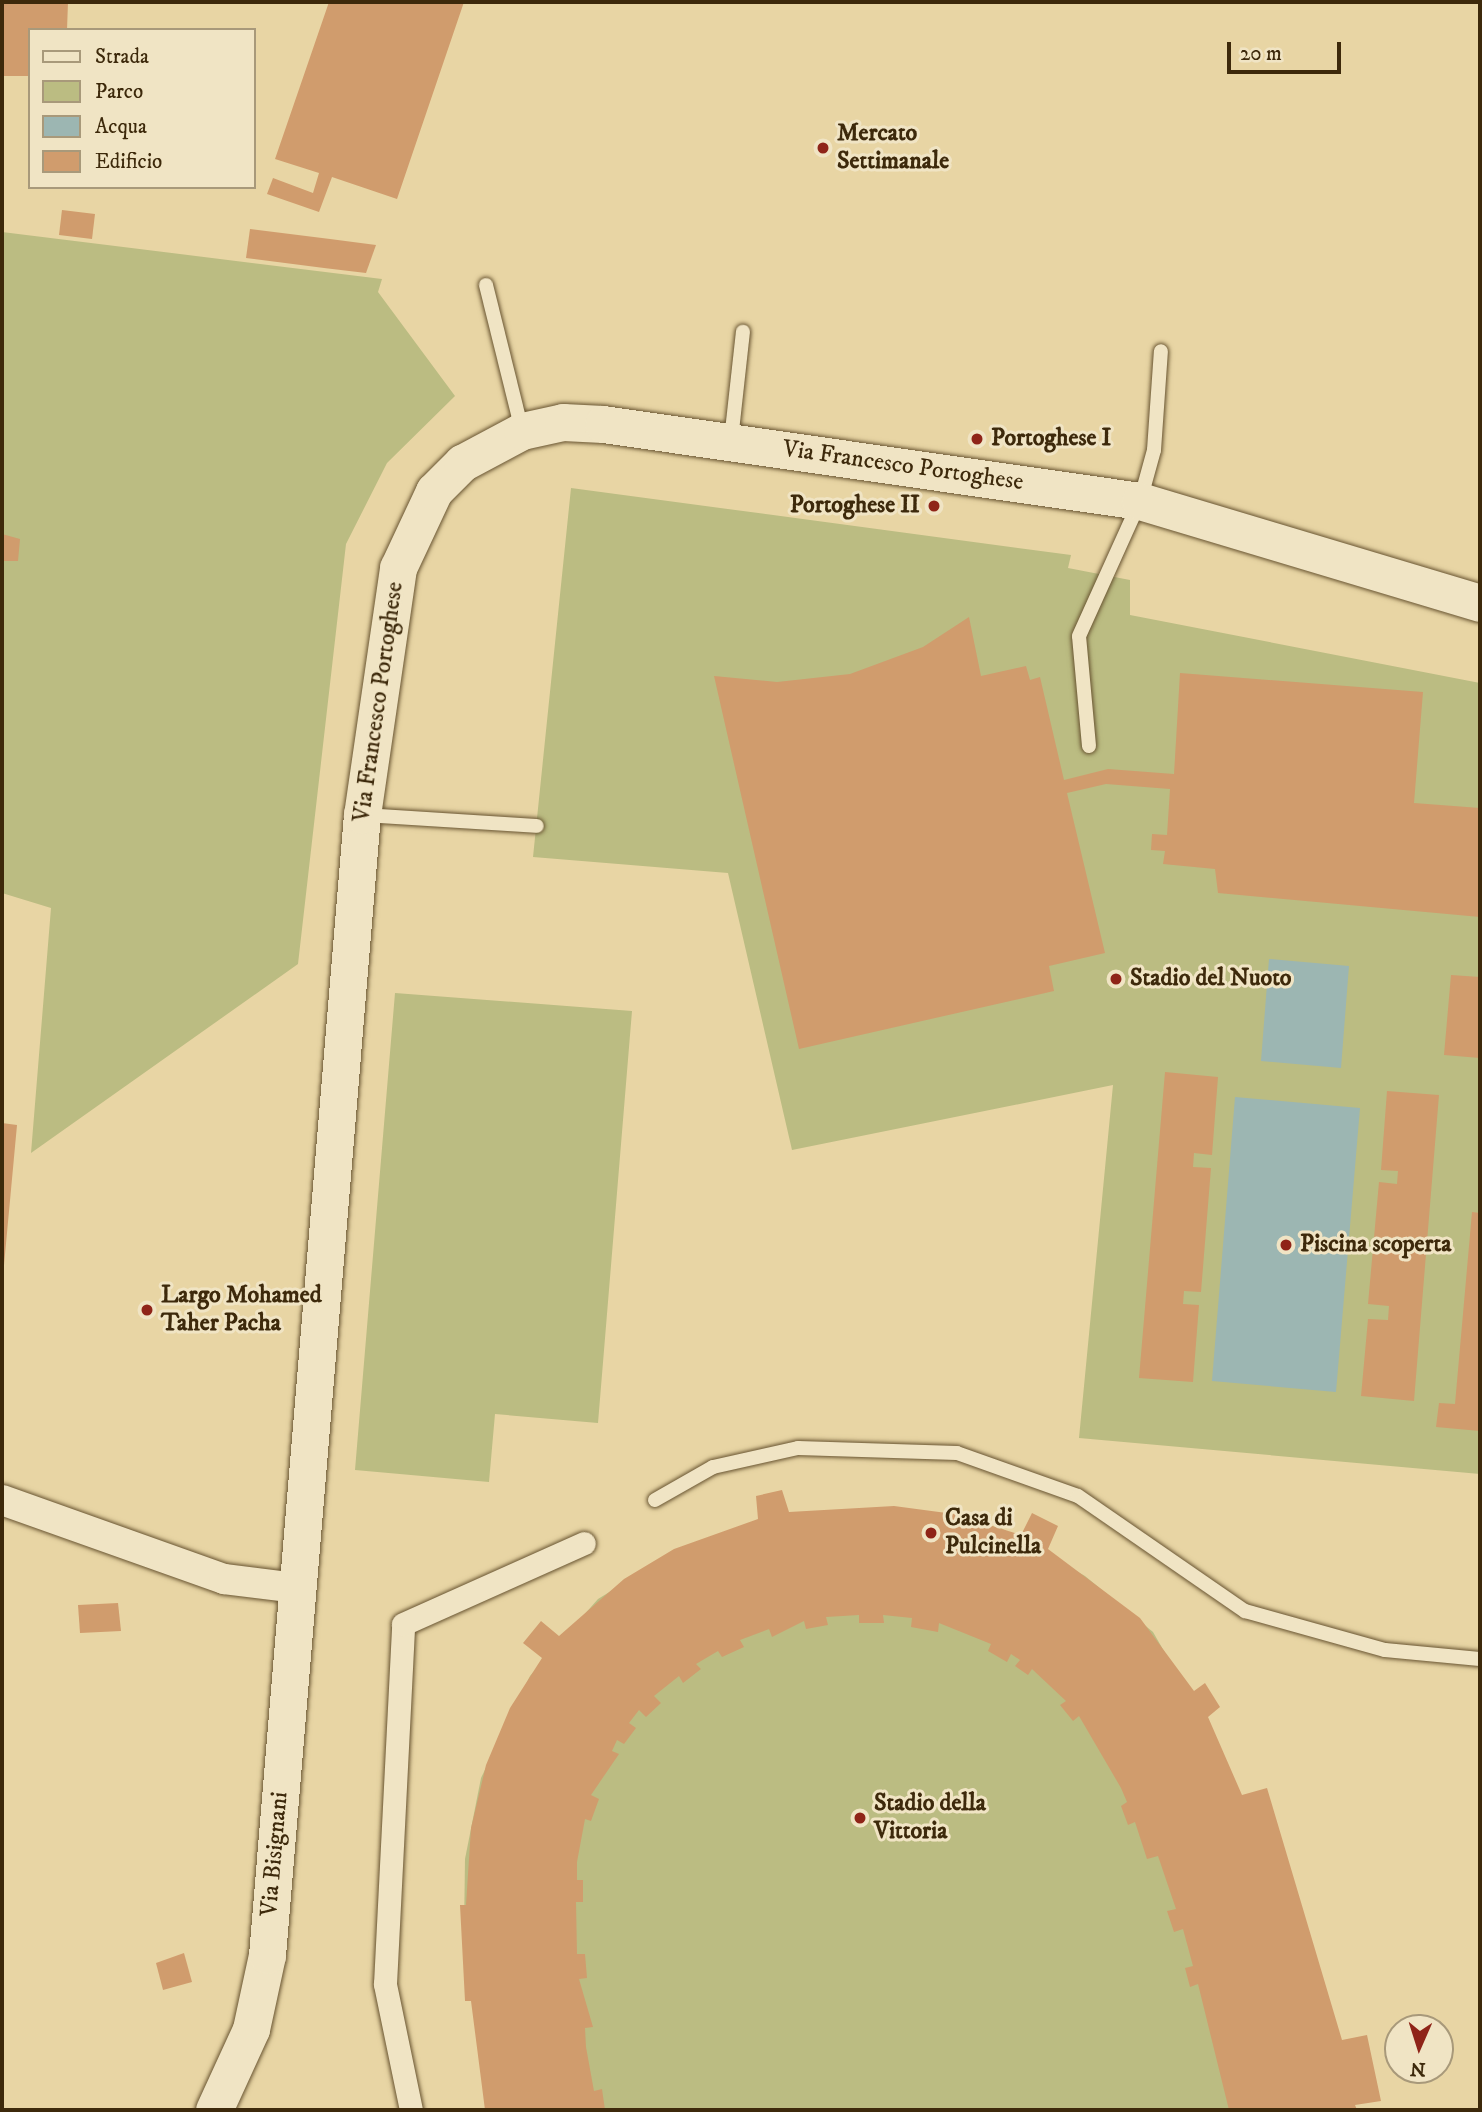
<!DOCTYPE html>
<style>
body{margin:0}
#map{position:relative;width:1482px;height:2112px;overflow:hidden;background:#e8d5a4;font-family:"IM FELL DW Pica",serif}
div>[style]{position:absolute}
.green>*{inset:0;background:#bbbc82}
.water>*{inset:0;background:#9cb6b2}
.building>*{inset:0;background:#d09c6d}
.roads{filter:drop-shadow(0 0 2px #685431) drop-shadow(0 0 2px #685431)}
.service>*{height:14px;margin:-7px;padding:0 7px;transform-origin:7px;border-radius:7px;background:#f0e4c4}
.pedestrian>*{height:23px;margin:-11.5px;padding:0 11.5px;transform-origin:11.5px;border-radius:11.5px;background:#f0e4c4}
.minor>*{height:30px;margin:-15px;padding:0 15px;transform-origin:15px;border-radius:15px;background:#f0e4c4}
.tertiary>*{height:37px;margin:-18.5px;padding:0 18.5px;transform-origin:18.5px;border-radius:18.5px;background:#f0e4c4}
.dots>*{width:19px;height:19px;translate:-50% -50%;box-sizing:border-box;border:4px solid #f0e4c4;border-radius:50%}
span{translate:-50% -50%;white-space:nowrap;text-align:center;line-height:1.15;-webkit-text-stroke:6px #f0e4c4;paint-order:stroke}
.poi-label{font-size:24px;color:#3d290b;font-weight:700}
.left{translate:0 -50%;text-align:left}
.right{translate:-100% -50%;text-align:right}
.street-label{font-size:24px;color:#3d290b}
.frame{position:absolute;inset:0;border:4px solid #3d290b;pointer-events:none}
.legend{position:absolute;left:28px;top:28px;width:228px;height:161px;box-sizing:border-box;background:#f0e4c4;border:2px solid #a8997a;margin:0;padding:9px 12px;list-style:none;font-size:21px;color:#3d290b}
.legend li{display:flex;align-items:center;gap:14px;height:35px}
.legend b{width:35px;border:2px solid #a8997a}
.north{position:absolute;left:1384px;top:2014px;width:70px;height:70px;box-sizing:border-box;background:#f0e4c4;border:2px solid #a8997a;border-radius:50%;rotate:183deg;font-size:19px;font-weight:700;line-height:28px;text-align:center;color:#3d290b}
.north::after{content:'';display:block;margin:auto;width:24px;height:32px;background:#8f2418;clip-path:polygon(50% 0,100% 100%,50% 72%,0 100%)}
.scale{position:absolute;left:1227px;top:42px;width:114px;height:32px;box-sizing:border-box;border:4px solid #3d290b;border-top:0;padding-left:9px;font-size:21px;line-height:24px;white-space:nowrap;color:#3d290b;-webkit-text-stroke:5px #f0e4c4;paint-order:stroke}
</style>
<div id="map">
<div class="green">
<div style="clip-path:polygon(2px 232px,382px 279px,378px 292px,455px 396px,387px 463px,346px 544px,298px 964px,31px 1153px,51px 908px,2px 893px)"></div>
<div style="clip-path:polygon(571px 488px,1071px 555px,1068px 568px,1130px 580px,1130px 615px,1480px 683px,1480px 1474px,1079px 1438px,1113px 1085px,792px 1150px,728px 873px,533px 857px)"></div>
<div style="clip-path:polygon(395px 993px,632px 1011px,598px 1423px,495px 1414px,489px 1482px,355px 1470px)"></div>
<div style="clip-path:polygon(882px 1507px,1001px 1528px,1085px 1576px,1153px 1632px,1222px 1752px,1343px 2110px,486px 2110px,464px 1931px,465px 1859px,481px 1778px,530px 1676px,598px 1599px,681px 1548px)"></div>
</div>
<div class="water">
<div style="clip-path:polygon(1269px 959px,1349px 966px,1341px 1068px,1261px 1061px)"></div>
<div style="clip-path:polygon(1235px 1097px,1360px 1108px,1336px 1392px,1212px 1381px)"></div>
</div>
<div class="building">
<div style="clip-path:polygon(2px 2px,68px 2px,67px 30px,30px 30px,30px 76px,2px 76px)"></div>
<div style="clip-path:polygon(329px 2px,464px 2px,397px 199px,332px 177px,319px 212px,267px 194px,273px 178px,313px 193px,319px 173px,275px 159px)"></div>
<div style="clip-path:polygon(62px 210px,95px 214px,92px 239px,59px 235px)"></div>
<div style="clip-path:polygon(250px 229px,330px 239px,376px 245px,366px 273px,324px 268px,246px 258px)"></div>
<div style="clip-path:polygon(2px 534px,20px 539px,18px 561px,2px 561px)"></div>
<div style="clip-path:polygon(969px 617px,981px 676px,1026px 666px,1030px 680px,1040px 677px,1064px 780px,1108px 769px,1174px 774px,1180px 673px,1423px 692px,1414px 803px,1480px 808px,1480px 917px,1218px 893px,1215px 869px,1163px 864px,1165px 851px,1151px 850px,1152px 834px,1167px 835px,1170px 789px,1106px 784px,1067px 793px,1105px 953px,1049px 966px,1054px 991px,799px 1049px,714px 676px,777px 682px,850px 674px,923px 647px)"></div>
<div style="clip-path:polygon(1451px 975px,1480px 977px,1480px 1058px,1444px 1055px)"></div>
<div style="clip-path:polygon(1165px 1072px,1218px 1077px,1212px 1155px,1194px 1153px,1193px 1167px,1211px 1168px,1201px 1292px,1184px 1291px,1183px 1304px,1199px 1305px,1193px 1382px,1139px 1378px)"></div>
<div style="clip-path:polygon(1387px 1091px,1439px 1095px,1414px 1401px,1361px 1396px,1368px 1319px,1388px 1320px,1389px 1306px,1368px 1304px,1379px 1182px,1397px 1184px,1398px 1171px,1381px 1170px)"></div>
<div style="clip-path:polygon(2px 1123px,17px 1125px,4px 1265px,2px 1265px)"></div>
<div style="clip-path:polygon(1472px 1212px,1480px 1213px,1480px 1431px,1436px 1427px,1439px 1403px,1455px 1404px)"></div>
<div style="clip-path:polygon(782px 1490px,789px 1512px,894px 1506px,954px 1514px,1021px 1535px,1032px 1513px,1058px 1526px,1048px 1549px,1140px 1618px,1194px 1691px,1205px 1683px,1220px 1707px,1208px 1717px,1242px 1795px,1267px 1788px,1342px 2040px,1367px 2035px,1381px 2101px,1355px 2105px,1357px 2110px,1229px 2110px,1198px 1984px,1190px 1987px,1185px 1968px,1193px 1966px,1183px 1929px,1174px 1932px,1167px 1911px,1176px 1909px,1158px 1856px,1147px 1859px,1135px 1822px,1128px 1825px,1121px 1806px,1127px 1802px,1121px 1788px,1079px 1716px,1073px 1721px,1060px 1705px,1066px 1701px,1032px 1669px,1028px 1675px,1015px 1666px,1020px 1660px,1011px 1654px,1007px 1662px,988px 1651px,991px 1644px,939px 1623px,938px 1632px,911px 1627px,912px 1618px,883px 1615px,884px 1623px,859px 1623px,859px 1615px,826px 1617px,828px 1625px,806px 1629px,804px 1621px,772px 1637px,769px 1629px,740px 1640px,744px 1647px,722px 1657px,718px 1651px,696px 1664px,701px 1669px,683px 1683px,679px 1676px,654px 1696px,661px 1703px,646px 1717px,639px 1710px,629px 1723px,636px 1728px,624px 1744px,617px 1740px,612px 1751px,619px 1754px,591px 1795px,599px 1799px,591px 1821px,585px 1819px,577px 1862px,577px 1880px,583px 1880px,583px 1902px,576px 1902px,577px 1954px,585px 1954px,587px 1978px,579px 1979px,593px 2027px,585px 2028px,586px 2047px,594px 2091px,602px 2089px,605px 2110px,485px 2110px,471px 2001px,465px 2001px,460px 1905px,466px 1905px,471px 1828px,486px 1765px,510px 1708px,542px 1658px,523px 1643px,541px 1621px,559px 1636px,624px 1579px,674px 1549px,758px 1519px,756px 1496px)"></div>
<div style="clip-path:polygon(118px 1603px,121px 1631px,80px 1633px,78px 1605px)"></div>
<div style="clip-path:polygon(184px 1953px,192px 1982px,163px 1990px,156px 1963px)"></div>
</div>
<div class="roads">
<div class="service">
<div style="left:486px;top:285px;width:149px;rotate:76.1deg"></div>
<div style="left:731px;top:440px;width:109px;rotate:-83.7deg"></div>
<div style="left:1089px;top:746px;width:110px;rotate:-95.2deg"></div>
<div style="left:1079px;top:636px;width:148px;rotate:-65.7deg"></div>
<div style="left:1140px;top:501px;width:53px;rotate:-74.6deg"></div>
<div style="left:1154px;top:450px;width:99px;rotate:-86deg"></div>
<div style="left:363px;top:815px;width:174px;rotate:3.6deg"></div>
<div style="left:655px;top:1500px;width:67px;rotate:-29.6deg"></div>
<div style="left:713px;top:1467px;width:87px;rotate:-12.6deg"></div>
<div style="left:798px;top:1448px;width:159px;rotate:1.8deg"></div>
<div style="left:957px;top:1453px;width:128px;rotate:19.6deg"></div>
<div style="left:1078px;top:1496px;width:203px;rotate:34.6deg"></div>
<div style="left:1245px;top:1611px;width:145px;rotate:15.6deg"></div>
<div style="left:1385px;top:1650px;width:95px;rotate:5.4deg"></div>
</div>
<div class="pedestrian">
<div style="left:411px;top:2110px;width:129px;rotate:-101.7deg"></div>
<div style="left:385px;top:1984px;width:360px;rotate:-87.1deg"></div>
<div style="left:403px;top:1624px;width:198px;rotate:-24.1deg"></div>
</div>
<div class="minor">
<div style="left:2px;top:1500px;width:236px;rotate:19.6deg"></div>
<div style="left:224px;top:1579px;width:74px;rotate:7deg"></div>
</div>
<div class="tertiary">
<div style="left:214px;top:2110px;width:89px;rotate:-65.4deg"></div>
<div style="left:251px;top:2029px;width:76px;rotate:-77.8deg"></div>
<div style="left:267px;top:1955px;width:1144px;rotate:-85.24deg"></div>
<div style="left:362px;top:815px;width:250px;rotate:-81.7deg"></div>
<div style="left:398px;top:568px;width:85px;rotate:-64.9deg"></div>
<div style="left:434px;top:491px;width:40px;rotate:-45deg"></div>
<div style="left:462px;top:463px;width:68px;rotate:-28.1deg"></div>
<div style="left:522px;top:431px;width:42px;rotate:-12.4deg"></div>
<div style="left:563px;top:422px;width:40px;rotate:2.9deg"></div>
<div style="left:603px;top:424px;width:542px;rotate:8.16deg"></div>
<div style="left:1140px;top:501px;width:355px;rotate:16.7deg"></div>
</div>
</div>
<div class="dots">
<div style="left:823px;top:148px;background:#8f2418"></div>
<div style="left:977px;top:439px;background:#8f2418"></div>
<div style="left:934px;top:506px;background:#8f2418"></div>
<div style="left:1116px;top:979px;background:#8f2418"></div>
<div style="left:1286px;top:1245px;background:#8f2418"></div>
<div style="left:147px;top:1310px;background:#8f2418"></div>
<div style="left:931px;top:1533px;background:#8f2418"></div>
<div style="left:860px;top:1818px;background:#8f2418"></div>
</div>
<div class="poi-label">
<span class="left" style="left:837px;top:148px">Mercato<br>Settimanale</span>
<span class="left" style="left:991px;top:439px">Portoghese I</span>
<span class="right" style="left:920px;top:506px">Portoghese II</span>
<span class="left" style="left:1130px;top:979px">Stadio del Nuoto</span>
<span class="left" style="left:1300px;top:1245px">Piscina scoperta</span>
<span class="left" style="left:161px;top:1310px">Largo Mohamed<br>Taher Pacha</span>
<span class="left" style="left:945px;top:1533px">Casa di<br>Pulcinella</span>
<span class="left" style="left:874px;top:1818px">Stadio della<br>Vittoria</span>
</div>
<div class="street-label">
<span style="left:903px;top:466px;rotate:8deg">Via Francesco Portoghese</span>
<span style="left:379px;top:702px;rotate:-82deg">Via Francesco Portoghese</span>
<span style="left:275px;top:1854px;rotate:-85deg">Via Bisignani</span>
</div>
<div class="frame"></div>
<ul class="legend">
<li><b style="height:9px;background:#f0e4c4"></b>Strada</li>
<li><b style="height:19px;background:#bbbc82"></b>Parco</li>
<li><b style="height:19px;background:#9cb6b2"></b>Acqua</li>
<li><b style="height:19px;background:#d09c6d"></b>Edificio</li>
</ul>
<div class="north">N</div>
<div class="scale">20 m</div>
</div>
